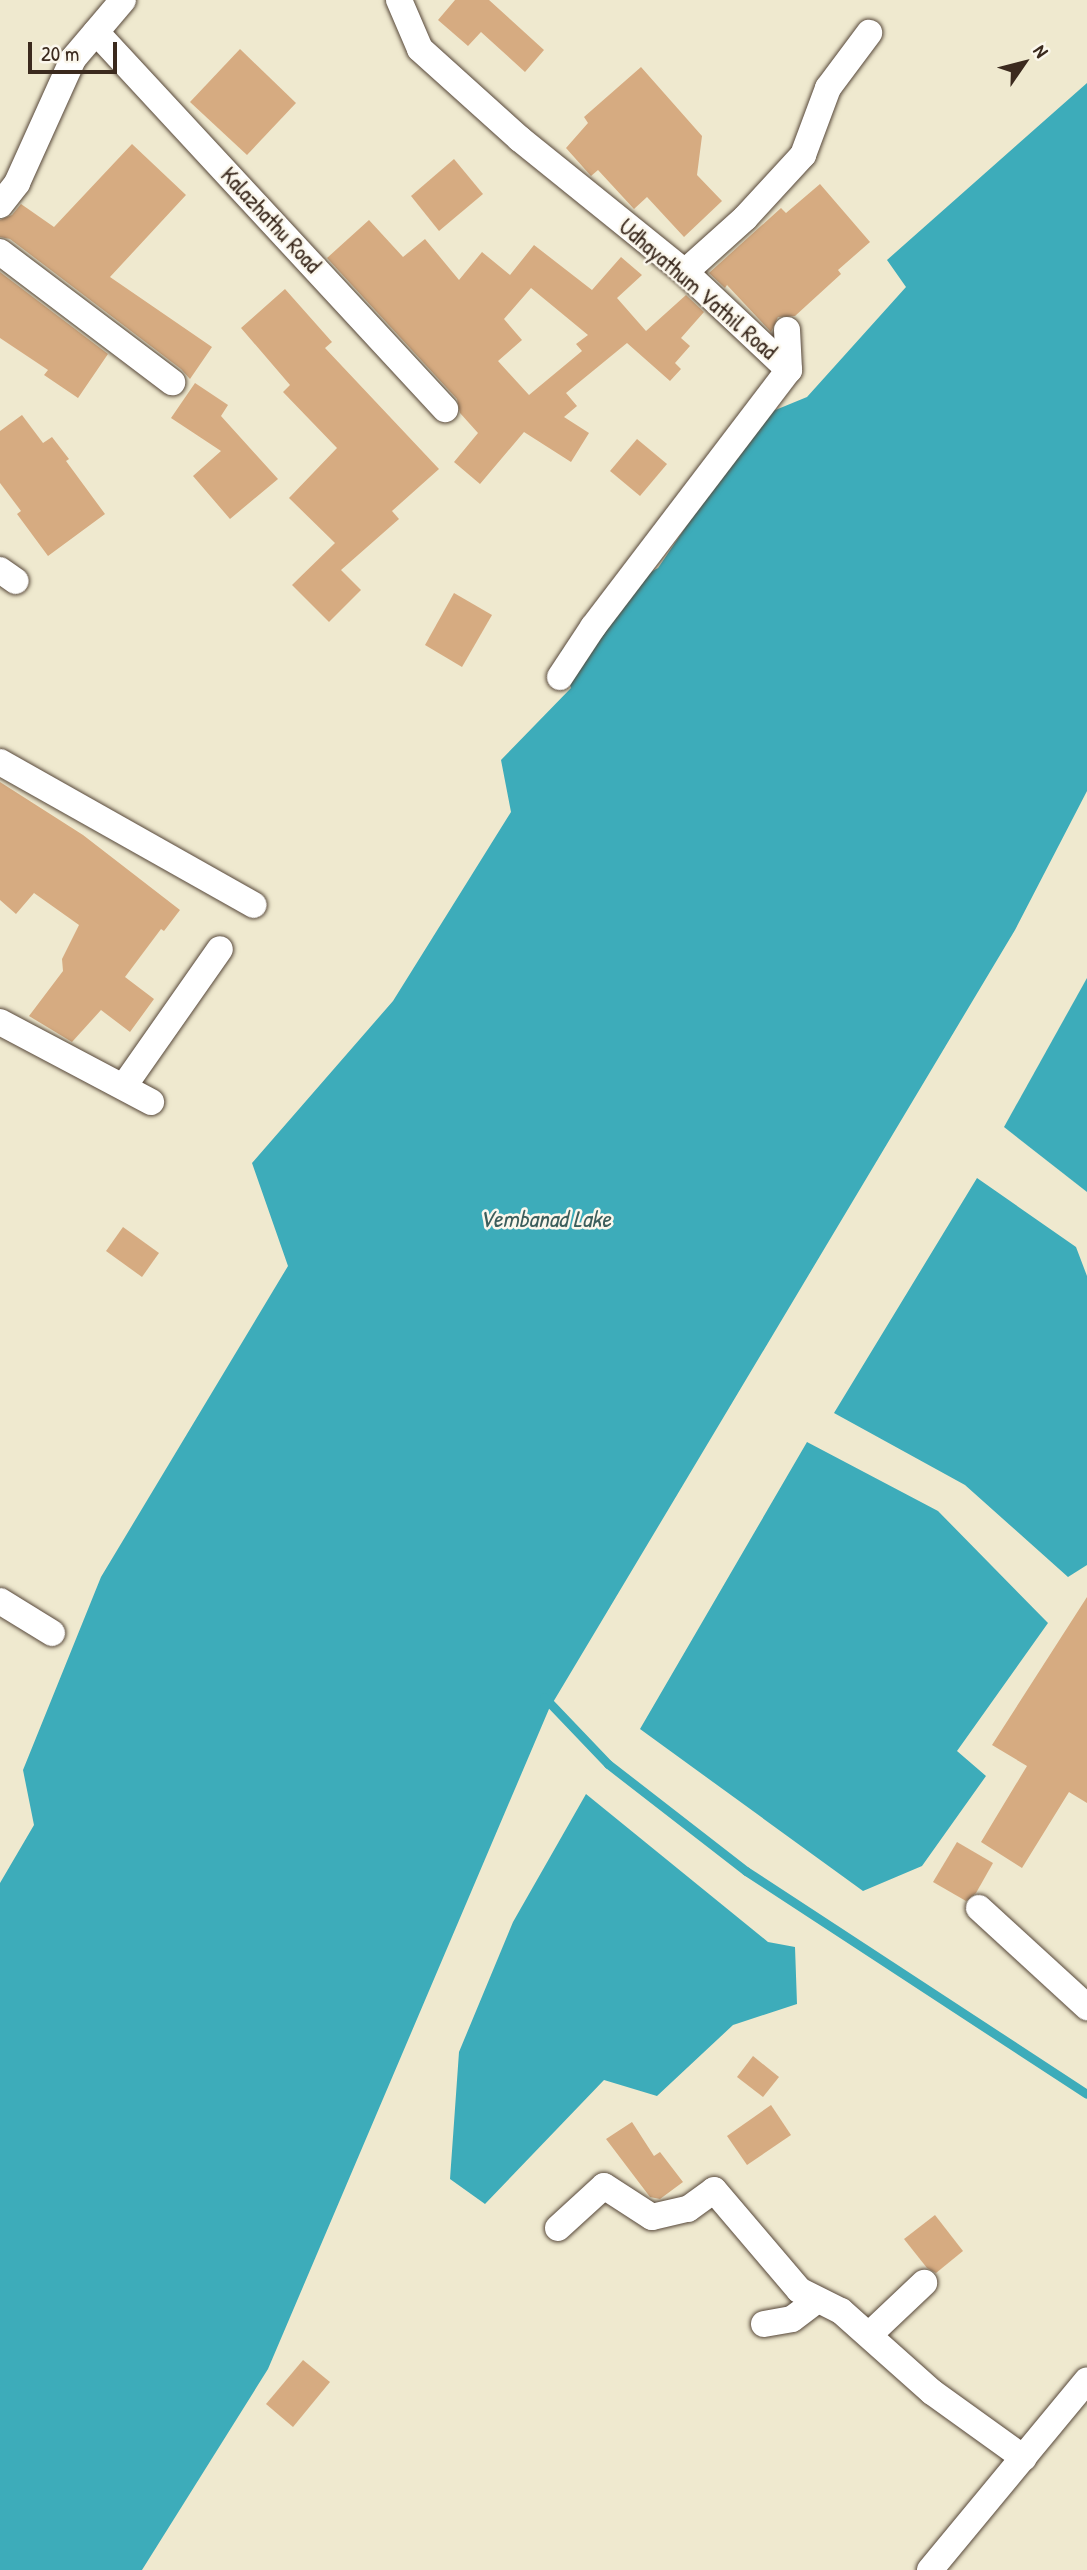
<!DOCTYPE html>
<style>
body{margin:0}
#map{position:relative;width:1087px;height:2570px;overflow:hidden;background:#efe9cf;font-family:"Patrick Hand",sans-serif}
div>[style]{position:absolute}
.water>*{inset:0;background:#3dacba}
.stream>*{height:9px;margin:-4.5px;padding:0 4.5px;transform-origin:4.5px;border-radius:4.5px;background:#3dacba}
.building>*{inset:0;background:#d6ab81}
.roads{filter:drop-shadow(0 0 2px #564739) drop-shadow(0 0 2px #564739)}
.street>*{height:26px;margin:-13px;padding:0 13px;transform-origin:13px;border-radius:13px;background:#fff}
span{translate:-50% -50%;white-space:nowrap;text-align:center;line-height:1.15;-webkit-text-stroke:5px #fbf7ec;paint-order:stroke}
.street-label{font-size:23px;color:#3b2a1e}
.water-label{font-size:24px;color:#3c5e5c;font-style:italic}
.north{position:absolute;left:989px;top:28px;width:70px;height:70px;-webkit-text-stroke:5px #fbf7ec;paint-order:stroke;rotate:55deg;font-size:19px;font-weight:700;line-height:28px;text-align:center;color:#3b2a1e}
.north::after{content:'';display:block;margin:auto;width:24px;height:32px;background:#3b2a1e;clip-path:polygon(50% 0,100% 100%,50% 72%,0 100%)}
.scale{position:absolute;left:28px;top:42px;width:89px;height:32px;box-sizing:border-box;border:4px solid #3b2a1e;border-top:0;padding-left:9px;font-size:21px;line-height:24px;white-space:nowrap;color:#3b2a1e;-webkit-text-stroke:5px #fbf7ec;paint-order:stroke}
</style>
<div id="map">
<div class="water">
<div style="clip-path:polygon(1087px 83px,1087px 791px,1015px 930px,549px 1709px,268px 2369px,142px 2570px,0 2570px,0 1883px,34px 1825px,23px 1770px,101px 1577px,288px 1266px,252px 1163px,393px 1001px,511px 812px,501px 760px,571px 688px,561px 651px,612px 594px,658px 568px,761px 416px,807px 397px,906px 287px,887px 260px)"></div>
<div style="clip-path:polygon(1087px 978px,1087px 1192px,1004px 1127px)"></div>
<div style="clip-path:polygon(977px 1178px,1076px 1247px,1087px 1276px,1087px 1565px,1068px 1577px,965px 1485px,834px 1413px)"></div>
<div style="clip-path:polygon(807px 1442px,938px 1511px,1048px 1623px,957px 1751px,986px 1776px,922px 1866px,863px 1891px,640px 1729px)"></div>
<div style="clip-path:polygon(586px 1794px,768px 1942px,795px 1947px,797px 2004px,733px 2025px,657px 2096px,604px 2080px,485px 2204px,450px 2179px,459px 2052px,513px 1922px)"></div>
</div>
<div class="stream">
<div style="left:544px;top:1697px;width:93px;rotate:46.3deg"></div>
<div style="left:608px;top:1764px;width:175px;rotate:37.8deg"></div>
<div style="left:746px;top:1871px;width:407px;rotate:33.2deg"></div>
</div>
<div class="building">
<div style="clip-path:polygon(455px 0,489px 0,544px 50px,525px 72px,481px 32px,468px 46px,438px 20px)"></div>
<div style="clip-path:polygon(240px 49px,296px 103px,247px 155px,190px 102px)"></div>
<div style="clip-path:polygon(641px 67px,702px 136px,697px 175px,722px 201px,684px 237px,647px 197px,634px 209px,598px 170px,591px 176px,566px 148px,588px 123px,584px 117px)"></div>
<div style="clip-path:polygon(132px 144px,186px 195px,110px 277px,212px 347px,190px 379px,181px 369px,10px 239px,0 237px,0 220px,12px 215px,21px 204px,54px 227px)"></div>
<div style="clip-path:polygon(454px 159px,483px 194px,439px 231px,411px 196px)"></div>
<div style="clip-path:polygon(820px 184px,870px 242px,838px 270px,841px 274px,795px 316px,778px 317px,771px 332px,727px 285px,725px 288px,709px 273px,781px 208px,786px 213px)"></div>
<div style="clip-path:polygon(evenodd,369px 220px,403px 257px,425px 239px,459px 280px,482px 252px,510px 275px,534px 245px,592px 290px,621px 257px,642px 275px,617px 298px,646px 331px,686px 295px,704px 312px,681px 338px,690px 346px,675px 363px,681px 369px,670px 381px,627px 343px,566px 393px,577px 406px,564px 417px,589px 433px,571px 462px,524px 432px,480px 484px,454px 462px,478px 433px,460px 413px,457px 399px,327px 258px,369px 220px,531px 288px,588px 335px,576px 344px,582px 351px,529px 395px,498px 361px,522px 340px,504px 319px,531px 288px)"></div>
<div style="clip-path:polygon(0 272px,108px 354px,78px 398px,44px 375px,48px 370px,0 338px)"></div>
<div style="clip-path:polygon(285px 289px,332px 342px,325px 348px,439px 469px,392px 511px,399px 519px,341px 570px,361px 590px,329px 622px,292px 585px,335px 543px,289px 498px,337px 448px,283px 392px,290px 385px,241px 328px)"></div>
<div style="clip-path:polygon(195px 383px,228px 405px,221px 416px,278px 479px,230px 519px,193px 476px,221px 451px,171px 418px)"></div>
<div style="clip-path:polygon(22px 415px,43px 443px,52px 437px,69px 459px,66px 461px,105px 514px,48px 556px,17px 514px,21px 511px,0 483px,0 431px)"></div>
<div style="clip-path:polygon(637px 439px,667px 464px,640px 496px,610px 471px)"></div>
<div style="clip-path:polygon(454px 593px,492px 615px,462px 667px,425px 645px)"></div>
<div style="clip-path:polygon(0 782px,83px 835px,180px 910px,164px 931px,161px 929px,125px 977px,154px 999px,130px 1032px,101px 1010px,72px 1042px,29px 1016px,63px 971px,62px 959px,79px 925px,34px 893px,16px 914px,0 900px)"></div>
<div style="clip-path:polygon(123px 1227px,159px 1253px,142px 1277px,106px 1251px)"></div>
<div style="clip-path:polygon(1087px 1597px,1087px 1803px,1069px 1792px,1022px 1868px,981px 1842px,1027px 1766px,992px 1745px)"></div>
<div style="clip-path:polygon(957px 1842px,993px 1863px,976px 1893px,966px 1901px,933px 1882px)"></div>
<div style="clip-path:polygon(753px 2056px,779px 2077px,763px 2097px,737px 2077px)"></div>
<div style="clip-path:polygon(771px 2105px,791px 2135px,747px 2165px,727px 2136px)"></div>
<div style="clip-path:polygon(632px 2122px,654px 2156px,660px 2152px,683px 2182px,660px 2199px,650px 2197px,606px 2139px)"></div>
<div style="clip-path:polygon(935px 2215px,963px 2251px,936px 2273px,927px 2268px,904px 2239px)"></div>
<div style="clip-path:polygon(303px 2360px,330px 2382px,293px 2427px,266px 2404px)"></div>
</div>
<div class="roads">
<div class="street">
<div style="left:399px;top:0;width:53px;rotate:66.8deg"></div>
<div style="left:420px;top:49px;width:135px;rotate:42deg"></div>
<div style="left:520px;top:139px;width:212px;rotate:38.9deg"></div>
<div style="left:685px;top:272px;width:143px;rotate:43.3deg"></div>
<div style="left:96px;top:32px;width:514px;rotate:47.21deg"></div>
<div style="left:0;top:205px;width:28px;rotate:-52deg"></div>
<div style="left:17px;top:183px;width:136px;rotate:-65.7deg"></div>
<div style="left:73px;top:59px;width:77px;rotate:-49.7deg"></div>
<div style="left:0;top:252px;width:216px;rotate:37.1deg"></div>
<div style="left:685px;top:272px;width:81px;rotate:-42deg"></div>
<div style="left:745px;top:218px;width:86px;rotate:-47.4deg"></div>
<div style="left:803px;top:155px;width:72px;rotate:-69.5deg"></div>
<div style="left:828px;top:88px;width:69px;rotate:-53.3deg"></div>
<div style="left:787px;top:330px;width:40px;rotate:87.1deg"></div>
<div style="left:0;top:570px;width:19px;rotate:35deg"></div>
<div style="left:560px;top:677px;width:60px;rotate:-56.6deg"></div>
<div style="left:593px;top:627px;width:323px;rotate:-52.7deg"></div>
<div style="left:0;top:762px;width:291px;rotate:29.4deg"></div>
<div style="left:0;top:1022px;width:171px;rotate:27.9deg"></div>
<div style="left:124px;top:1086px;width:167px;rotate:-55deg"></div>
<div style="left:0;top:1601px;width:61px;rotate:31.6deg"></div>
<div style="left:979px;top:1908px;width:147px;rotate:42.5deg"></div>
<div style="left:558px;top:2228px;width:62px;rotate:-42.4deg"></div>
<div style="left:604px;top:2186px;width:57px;rotate:32.9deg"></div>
<div style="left:652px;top:2217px;width:37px;rotate:-13deg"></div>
<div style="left:688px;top:2209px;width:32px;rotate:-36deg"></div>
<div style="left:714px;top:2190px;width:131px;rotate:49.6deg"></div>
<div style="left:799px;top:2290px;width:47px;rotate:26.6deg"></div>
<div style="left:841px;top:2311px;width:122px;rotate:41.7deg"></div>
<div style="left:932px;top:2392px;width:113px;rotate:35.7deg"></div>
<div style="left:764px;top:2324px;width:28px;rotate:-10deg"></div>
<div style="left:792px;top:2319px;width:31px;rotate:-37deg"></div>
<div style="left:869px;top:2335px;width:76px;rotate:-43.4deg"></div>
<div style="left:930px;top:2570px;width:246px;rotate:-50.4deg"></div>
</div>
</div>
<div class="street-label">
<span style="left:271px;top:220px;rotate:47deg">Kalazhathu Road</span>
<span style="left:698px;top:289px;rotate:41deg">Udhayathum Vathil Road</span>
</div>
<div class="water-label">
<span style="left:545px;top:1219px">Vembanad Lake</span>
</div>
<div class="north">N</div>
<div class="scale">20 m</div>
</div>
